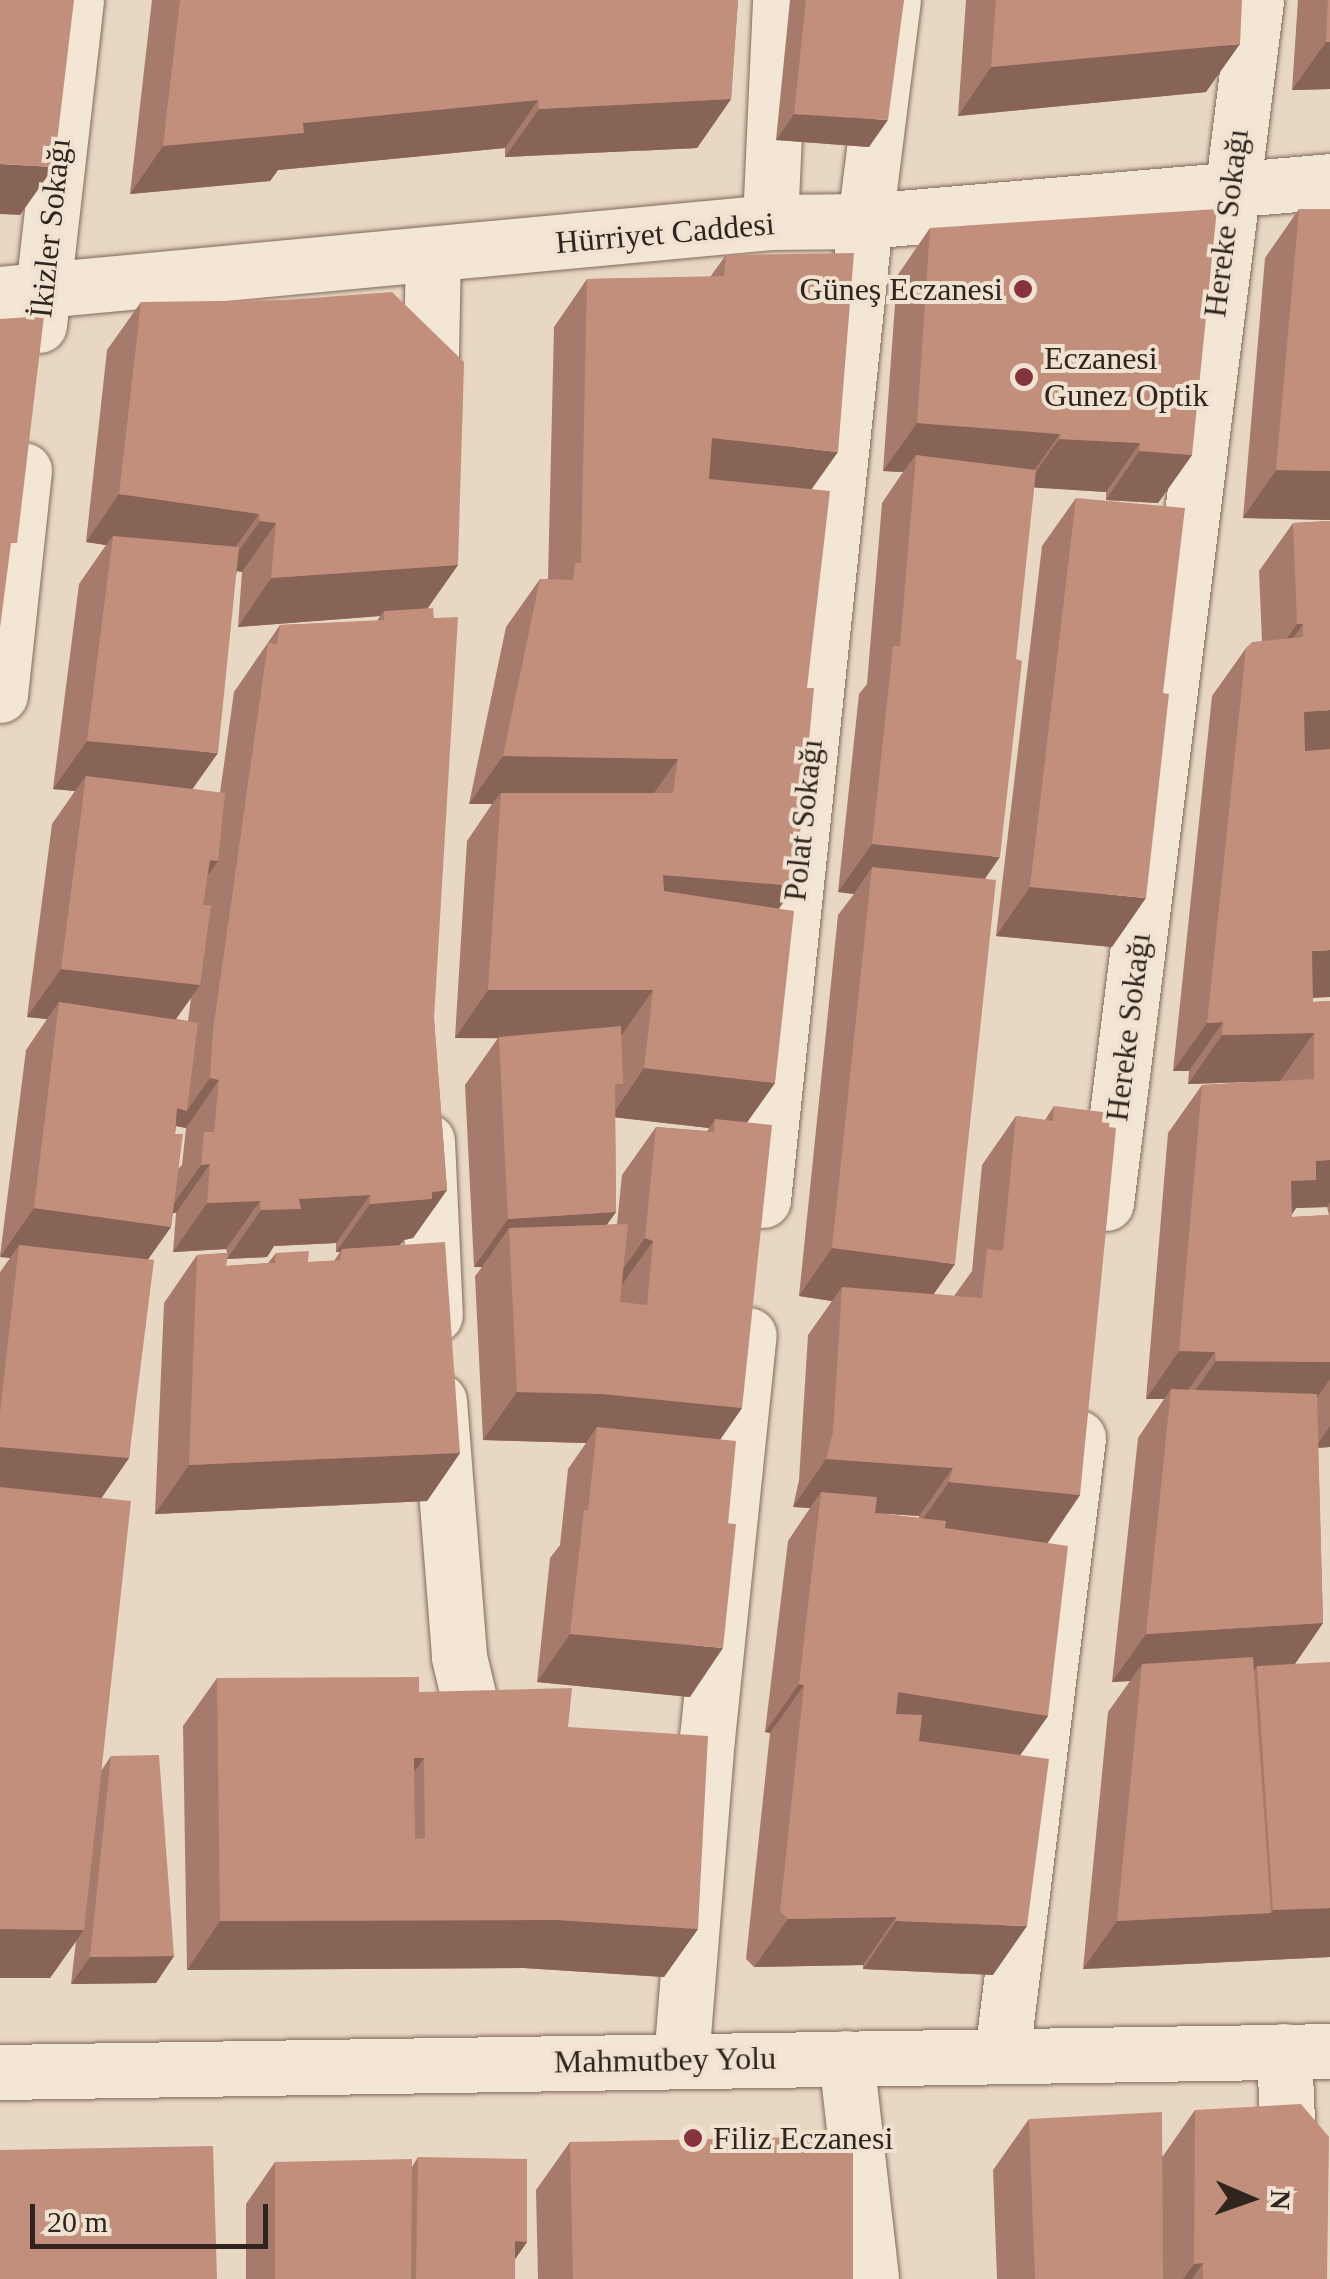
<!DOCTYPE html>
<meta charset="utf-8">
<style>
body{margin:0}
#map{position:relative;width:1330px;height:2279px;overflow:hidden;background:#e8d7c2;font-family:"Times New Roman",serif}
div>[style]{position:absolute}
.roads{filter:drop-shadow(0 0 2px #80695b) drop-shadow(0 0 2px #80695b)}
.street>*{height:55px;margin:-27.5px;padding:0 27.5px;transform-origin:27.5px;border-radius:27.5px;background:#f4e6d4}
.secondary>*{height:55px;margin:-27.5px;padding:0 27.5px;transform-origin:27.5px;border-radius:27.5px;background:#f4e6d4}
.wall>*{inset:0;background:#a77b6b}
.shaded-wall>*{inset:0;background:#886457}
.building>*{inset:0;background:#c28f7c}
.dots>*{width:28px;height:28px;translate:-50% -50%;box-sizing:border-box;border:5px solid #f0e2d0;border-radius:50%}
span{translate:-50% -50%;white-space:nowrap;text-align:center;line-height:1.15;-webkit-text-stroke:8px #f0e2d0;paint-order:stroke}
.street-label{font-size:32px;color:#31241e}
.poi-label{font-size:32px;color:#31241e}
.right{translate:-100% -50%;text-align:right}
.left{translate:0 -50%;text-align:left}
.north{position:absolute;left:1200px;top:2149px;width:100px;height:100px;-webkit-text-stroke:8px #f0e2d0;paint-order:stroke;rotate:92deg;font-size:28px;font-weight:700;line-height:40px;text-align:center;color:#31241e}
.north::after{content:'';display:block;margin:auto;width:35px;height:45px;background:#31241e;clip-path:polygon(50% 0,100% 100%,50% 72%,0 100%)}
.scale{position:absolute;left:30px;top:2204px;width:238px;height:45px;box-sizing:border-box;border:5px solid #31241e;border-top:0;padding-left:12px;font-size:30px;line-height:35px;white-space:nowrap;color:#31241e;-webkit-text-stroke:8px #f0e2d0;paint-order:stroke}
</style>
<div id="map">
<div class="roads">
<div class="street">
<div style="left:770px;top:222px;width:222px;rotate:-87.4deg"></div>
<div style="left:0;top:294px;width:773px;rotate:-5.34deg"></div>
<div style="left:770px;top:222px;width:95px;rotate:-0.6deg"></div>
<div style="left:865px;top:221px;width:467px;rotate:-4.9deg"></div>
<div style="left:39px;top:325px;width:327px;rotate:-83.5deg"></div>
<div style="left:430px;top:406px;width:151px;rotate:-88.9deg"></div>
<div style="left:0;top:695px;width:226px;rotate:-83.9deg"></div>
<div style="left:427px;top:1141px;width:174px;rotate:87.4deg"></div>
<div style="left:763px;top:1200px;width:984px;rotate:-84.05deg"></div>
<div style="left:865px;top:221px;width:223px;rotate:-82.8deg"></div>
<div style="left:1106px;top:1203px;width:1212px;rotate:-82.89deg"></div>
<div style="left:439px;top:1401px;width:257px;rotate:85.5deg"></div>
<div style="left:459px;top:1657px;width:81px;rotate:76.5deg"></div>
<div style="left:478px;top:1736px;width:26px"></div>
<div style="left:1284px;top:2051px;width:228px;rotate:87.5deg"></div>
<div style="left:1002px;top:2055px;width:622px;rotate:-82.98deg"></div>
<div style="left:846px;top:2058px;width:222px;rotate:83.5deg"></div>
<div style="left:681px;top:2060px;width:323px;rotate:-85.4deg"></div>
<div style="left:707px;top:1738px;width:405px;rotate:-84.1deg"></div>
</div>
<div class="secondary">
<div style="left:0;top:2072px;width:1330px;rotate:-0.9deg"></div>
</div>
</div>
<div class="wall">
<div style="clip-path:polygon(152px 0,738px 0,731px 99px,697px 148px,505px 157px,505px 148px,278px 170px,270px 181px,130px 194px)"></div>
<div style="clip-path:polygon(790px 0,904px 0,869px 147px,776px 140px)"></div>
<div style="clip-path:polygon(966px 0,1242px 0,1206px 92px,958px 116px)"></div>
<div style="clip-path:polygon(1298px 0,1330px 0,1330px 89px,1292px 90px)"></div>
<div style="clip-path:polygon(1299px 209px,1330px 520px,1243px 518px,1265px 258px)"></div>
<div style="clip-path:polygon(evenodd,930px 228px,1192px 455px,1158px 503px,1106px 500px,1106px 492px,1034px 487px,934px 1294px,954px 1296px,972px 1271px,982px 1165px,1016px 1116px,1045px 1120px,1054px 1106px,1080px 1495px,1047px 1543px,1048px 1716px,1020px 1755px,993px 1975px,863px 1969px,863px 1965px,754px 1967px,746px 1959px,770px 1733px,765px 1732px,788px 1541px,810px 1508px,793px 1507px,799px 1480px,808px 1335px,832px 1301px,799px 1296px,838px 915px,854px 894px,838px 892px,859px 694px,867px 684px,882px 503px,903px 472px,883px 471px,897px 276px,930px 228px,875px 1513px,919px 1516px,919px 1518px,875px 1513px)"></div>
<div style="clip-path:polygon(evenodd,726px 255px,812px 489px,779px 909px,775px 1083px,747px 1122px,742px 1408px,720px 1439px,690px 1697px,537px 1682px,550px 1558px,560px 1545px,568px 1469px,586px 1443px,483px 1440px,475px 1276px,482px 1267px,474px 1267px,465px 1085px,498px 1038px,455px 1038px,467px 841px,492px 804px,469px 804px,506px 627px,540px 579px,548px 579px,554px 327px,587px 279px,710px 277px,726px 255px,615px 1117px,709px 1128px,707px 1131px,656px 1127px,622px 1175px,617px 1224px,606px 1225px,616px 1212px,615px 1117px)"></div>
<div style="clip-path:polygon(evenodd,141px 302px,458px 565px,428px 608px,434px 1019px,447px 1190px,413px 1238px,404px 1240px,400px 1245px,460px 1453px,427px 1501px,155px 1514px,164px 1303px,197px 1255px,227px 1253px,226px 1249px,173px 1252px,176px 1213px,173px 1213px,171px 1227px,148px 1259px,129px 1458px,101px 1498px,101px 1771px,111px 1756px,174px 1956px,156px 1983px,71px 1984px,76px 1941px,50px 1978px,0 1978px,0 1272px,10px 1258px,0 1256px,26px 1050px,47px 1019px,27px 1017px,52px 824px,75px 791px,53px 789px,79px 584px,106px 545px,86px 542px,107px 350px,141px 302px,237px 571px,242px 572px,238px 627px,380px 616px,377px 621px,280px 625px,234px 692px,220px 793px,192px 789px,237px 571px,141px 302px,191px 998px,188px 1021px,176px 1019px,191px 998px,141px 302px,176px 1126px,186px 1128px,182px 1165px,178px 1169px,175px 1134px,176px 1126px,141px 302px,336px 1243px,336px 1252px,340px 1252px,334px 1261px,308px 1262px,276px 1253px,268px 1263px,226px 1266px,227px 1259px,267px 1257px,274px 1246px,336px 1243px)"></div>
<div style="clip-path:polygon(1076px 498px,1112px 947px,996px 936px,1042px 546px)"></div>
<div style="clip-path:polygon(evenodd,1330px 521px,1313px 998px,1313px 1002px,1330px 1001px,1330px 1447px,1318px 1448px,1323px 1623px,1295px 1664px,1330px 1957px,1083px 1969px,1108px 1712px,1130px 1681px,1112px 1682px,1138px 1438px,1164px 1399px,1146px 1399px,1168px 1133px,1202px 1085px,1272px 1081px,1188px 1084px,1189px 1071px,1173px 1071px,1212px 696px,1246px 648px,1262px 641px,1259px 571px,1293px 523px,1330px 521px,1327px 1207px,1329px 1215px,1292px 1217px,1292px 1214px,1296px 1208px,1327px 1207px)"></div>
<div style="clip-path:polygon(217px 1678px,419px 1692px,568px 1727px,698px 1929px,664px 1977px,524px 1968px,187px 1970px,183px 1726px)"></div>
<div style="clip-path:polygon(1195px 2110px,1327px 2279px,997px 2279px,993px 2170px,1029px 2119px,1163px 2156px)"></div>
<div style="clip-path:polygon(570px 2142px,853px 2279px,538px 2279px,536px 2190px)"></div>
<div style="clip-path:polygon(418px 2157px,527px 2242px,515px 2259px,515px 2279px,246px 2279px,246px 2204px,275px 2162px,412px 2167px)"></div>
</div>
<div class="shaded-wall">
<div style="clip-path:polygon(1326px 42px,1330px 42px,1330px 89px,1292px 90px)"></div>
<div style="clip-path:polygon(1240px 44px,1206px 92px,958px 116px,991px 67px)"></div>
<div style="clip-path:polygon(731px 99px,697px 148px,505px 157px,539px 109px)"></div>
<div style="clip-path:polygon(538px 100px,505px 148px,278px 170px,270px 181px,130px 194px,163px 146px,303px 123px)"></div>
<div style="clip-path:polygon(794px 114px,888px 120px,869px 147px,776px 140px)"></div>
<div style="clip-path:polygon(0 164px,54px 167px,20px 215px,0 214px)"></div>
<div style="clip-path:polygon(917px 423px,1060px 434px,1026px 482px,916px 455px,903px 472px,883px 471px)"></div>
<div style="clip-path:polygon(712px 438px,838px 452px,804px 500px,678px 487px)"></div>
<div style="clip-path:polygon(1059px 439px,1140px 443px,1106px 492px,1025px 487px)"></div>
<div style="clip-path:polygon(1139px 451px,1192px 455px,1158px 503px,1106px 500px)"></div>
<div style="clip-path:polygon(1276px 470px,1330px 471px,1330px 520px,1243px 518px)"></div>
<div style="clip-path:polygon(119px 494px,259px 514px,225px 562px,113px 536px,106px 545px,86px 542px)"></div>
<div style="clip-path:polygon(260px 521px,276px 523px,242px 572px,226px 569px)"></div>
<div style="clip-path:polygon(458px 565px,424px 613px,384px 611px,380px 616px,238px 627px,271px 578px)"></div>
<div style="clip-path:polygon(1297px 624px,1303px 624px,1269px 673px,1264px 672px)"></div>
<div style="clip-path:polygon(1330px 710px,1330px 757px,1270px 760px,1304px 712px)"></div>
<div style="clip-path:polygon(87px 741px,218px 753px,184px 801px,86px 776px,75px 791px,53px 789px)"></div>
<div style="clip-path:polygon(503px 756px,678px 759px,644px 807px,501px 793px,492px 804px,469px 804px)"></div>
<div style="clip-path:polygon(872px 844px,1000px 857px,966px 906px,872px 867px,854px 894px,838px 892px)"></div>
<div style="clip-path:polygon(210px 860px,218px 861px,184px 909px)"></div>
<div style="clip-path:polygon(663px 875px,795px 886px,761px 934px,629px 923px)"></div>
<div style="clip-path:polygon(1030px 887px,1146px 898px,1112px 947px,996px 936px)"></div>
<div style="clip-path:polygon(1330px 950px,1330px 997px,1278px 1000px,1312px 951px)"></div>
<div style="clip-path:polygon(61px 969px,200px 985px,166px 1033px,59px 1002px,47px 1019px,27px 1017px)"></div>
<div style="clip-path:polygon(488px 990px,653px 990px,619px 1039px,455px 1038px)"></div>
<div style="clip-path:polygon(1223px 1022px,1189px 1071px,1173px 1071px,1207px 1023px)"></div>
<div style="clip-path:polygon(1314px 1033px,1280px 1081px,1188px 1084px,1222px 1035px)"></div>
<div style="clip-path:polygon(644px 1068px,775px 1083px,741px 1131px,715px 1119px,709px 1128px,611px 1117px)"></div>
<div style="clip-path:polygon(210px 1078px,219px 1080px,186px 1128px,176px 1126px)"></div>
<div style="clip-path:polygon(177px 1108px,187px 1111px,153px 1159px)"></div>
<div style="clip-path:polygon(1330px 1160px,1330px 1202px,1327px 1207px,1296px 1208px,1283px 1228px,1291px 1181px,1316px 1161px)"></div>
<div style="clip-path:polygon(210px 1164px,176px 1213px,167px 1213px,201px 1165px)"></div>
<div style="clip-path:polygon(447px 1190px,413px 1238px,404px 1240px,398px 1247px,342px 1249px,340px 1252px,336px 1252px,370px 1204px)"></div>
<div style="clip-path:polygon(370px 1195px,336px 1243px,274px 1246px,267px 1257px,227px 1259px,261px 1210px,299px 1199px)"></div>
<div style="clip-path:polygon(260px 1201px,226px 1249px,173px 1252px,207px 1203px)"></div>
<div style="clip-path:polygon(34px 1208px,171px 1227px,137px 1275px,19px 1245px,10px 1258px,0 1257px)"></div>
<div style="clip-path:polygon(616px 1212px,582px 1260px,509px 1228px,482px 1267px,474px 1267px,508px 1219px)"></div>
<div style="clip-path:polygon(645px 1238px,653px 1241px,619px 1289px,611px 1286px)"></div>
<div style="clip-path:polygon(832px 1248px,955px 1264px,921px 1312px,842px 1287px,832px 1301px,799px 1296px)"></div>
<div style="clip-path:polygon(1179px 1351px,1215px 1352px,1181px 1400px,1171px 1389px,1164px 1399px,1146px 1399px)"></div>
<div style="clip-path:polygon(1216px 1361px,1330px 1362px,1330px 1379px,1308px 1410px,1182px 1409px)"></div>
<div style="clip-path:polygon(517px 1392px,603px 1394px,742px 1408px,709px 1456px,597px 1427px,586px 1443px,483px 1440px)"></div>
<div style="clip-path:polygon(1330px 1426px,1330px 1447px,1315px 1448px)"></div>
<div style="clip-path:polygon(0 1447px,129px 1458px,96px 1506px,0 1498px)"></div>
<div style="clip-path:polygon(460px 1453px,427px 1501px,155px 1514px,189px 1465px)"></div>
<div style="clip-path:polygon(826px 1459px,953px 1468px,919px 1516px,819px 1509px,821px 1492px,810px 1508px,793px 1507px)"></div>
<div style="clip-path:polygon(949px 1482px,1080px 1495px,1047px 1544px,915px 1530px)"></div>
<div style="clip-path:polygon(1323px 1623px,1290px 1671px,1257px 1666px,1252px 1674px,1142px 1664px,1130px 1681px,1112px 1682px,1146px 1634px)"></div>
<div style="clip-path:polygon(570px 1634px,723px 1648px,690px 1697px,537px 1682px)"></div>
<div style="clip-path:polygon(799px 1684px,804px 1685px,770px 1733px,765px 1732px)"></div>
<div style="clip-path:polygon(898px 1692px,1048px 1716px,1014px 1764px,864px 1741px)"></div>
<div style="clip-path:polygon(414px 1758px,424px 1758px,390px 1806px)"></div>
<div style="clip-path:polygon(1330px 1908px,1330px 1957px,1083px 1969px,1117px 1921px,1271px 1913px,1273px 1910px)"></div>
<div style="clip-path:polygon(896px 1917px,863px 1965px,754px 1967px,788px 1919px)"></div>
<div style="clip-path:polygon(558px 1920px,698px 1929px,664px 1977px,524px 1968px,187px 1970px,220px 1921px)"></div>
<div style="clip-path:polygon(896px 1921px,1027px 1926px,993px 1975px,863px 1969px)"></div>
<div style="clip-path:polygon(0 1929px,84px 1930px,50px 1978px,0 1978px)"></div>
<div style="clip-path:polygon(174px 1956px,156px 1983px,71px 1984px,90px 1957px)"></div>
<div style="clip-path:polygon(515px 2241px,527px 2242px,501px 2279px)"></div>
<div style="clip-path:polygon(1203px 2263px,1192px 2279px,1183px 2279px,1194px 2264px)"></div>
</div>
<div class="building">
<div style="clip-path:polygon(0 0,74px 0,54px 167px,0 164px)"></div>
<div style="clip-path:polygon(180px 0,738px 0,731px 99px,539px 109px,538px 100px,303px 123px,304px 133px,163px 146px)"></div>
<div style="clip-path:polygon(806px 0,904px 0,888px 120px,794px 114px)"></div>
<div style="clip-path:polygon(996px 0,1242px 0,1240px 44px,991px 67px)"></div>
<div style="clip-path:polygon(1328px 0,1330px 0,1330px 42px,1326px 42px)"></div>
<div style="clip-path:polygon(1217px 209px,1192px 455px,1139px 451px,1140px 443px,1059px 439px,1060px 434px,917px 423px,930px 228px)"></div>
<div style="clip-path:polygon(1299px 209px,1330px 209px,1330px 471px,1276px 470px)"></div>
<div style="clip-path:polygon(854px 253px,838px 452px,712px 438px,709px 479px,830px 491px,807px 688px,814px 688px,795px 886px,663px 875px,664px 891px,794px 911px,775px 1083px,644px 1068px,653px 990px,488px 990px,501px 793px,673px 793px,678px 759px,503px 756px,540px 579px,573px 580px,575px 563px,581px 563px,587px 279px,724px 276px,726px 255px)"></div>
<div style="clip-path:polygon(392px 292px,464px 362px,458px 565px,271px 578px,276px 523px,260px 521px,259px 514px,119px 494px,141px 302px,285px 300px)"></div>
<div style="clip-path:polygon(44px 316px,17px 543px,11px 543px,0 628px,0 319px)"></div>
<div style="clip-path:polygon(916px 455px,1036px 470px,1016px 659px,1022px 661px,1000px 857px,872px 844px,893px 646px,900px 646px)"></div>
<div style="clip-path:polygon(1076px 498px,1185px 508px,1163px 693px,1169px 694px,1146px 898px,1030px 887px)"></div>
<div style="clip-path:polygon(1330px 521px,1330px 710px,1304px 712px,1305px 751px,1330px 749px,1330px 950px,1312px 951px,1313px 1002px,1330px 1001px,1330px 1160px,1316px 1161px,1316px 1180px,1291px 1181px,1292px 1217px,1330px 1215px,1330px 1362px,1216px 1361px,1215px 1352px,1179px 1351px,1202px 1085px,1314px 1079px,1314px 1033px,1222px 1035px,1223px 1022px,1207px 1023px,1246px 648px,1252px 642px,1303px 637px,1303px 624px,1297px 624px,1293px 523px)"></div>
<div style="clip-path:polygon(113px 536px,239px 547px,218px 753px,87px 741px)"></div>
<div style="clip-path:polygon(433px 608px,434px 618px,458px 617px,434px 1019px,447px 1190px,432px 1192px,432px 1199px,370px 1204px,370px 1195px,299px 1199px,301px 1209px,261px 1210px,260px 1201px,207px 1203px,210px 1164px,201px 1165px,204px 1132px,214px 1132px,219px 1080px,210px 1078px,213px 1030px,268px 643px,277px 644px,280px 625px,384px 620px,384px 611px)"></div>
<div style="clip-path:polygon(86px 776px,225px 793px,218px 861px,210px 860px,203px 905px,211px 905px,200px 985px,61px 969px)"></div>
<div style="clip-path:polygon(872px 867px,996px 880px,955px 1264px,832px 1248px)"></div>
<div style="clip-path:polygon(59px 1002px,198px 1023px,187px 1111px,177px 1108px,175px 1134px,183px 1134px,171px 1227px,34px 1208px)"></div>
<div style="clip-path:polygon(621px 1026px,623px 1084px,615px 1084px,616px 1212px,508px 1219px,499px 1037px)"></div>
<div style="clip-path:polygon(1054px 1106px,1111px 1113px,1109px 1127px,1116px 1128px,1080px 1495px,949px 1482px,953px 1468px,826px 1459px,833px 1432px,842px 1287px,982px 1298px,987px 1249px,1003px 1251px,1016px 1116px,1053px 1121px)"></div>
<div style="clip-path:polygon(715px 1119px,772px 1125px,742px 1408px,603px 1394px,517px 1392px,509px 1228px,628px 1224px,620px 1302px,647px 1305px,653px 1241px,645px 1238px,656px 1127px,714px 1132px)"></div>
<div style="clip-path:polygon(445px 1242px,460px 1453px,189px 1465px,197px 1255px,228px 1253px,226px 1266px,275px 1263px,276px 1253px,309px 1251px,308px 1262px,340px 1260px,342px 1249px)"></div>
<div style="clip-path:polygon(19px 1245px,154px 1260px,129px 1458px,0 1447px,0 1414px)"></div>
<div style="clip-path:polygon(1171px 1389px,1317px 1394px,1323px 1623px,1146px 1634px)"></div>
<div style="clip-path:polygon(597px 1427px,736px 1441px,728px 1524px,588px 1511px)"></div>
<div style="clip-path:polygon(0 1487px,131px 1501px,84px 1930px,0 1929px)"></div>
<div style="clip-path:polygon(821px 1492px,877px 1497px,875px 1513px,946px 1521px,945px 1528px,1068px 1546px,1048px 1716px,898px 1692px,896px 1714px,922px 1715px,919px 1741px,1049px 1759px,1027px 1926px,896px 1921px,896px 1917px,788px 1919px,780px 1911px,804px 1685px,799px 1684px)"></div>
<div style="clip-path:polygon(584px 1510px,736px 1524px,723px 1648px,570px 1634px)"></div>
<div style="clip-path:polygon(1253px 1657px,1271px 1913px,1117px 1921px,1142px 1664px)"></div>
<div style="clip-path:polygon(1330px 1662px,1330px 1908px,1273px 1910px,1257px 1666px)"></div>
<div style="clip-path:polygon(evenodd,419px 1677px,419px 1692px,572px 1688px,568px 1727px,708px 1736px,698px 1929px,558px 1920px,220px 1921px,217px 1678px,419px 1677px,414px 1758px,424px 1758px,425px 1838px,415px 1839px,414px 1758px)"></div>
<div style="clip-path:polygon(159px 1755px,174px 1956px,90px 1957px,111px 1756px)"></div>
<div style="clip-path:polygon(1301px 2104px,1329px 2137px,1327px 2279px,1203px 2279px,1203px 2263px,1194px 2264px,1195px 2110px)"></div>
<div style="clip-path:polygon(1162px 2112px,1163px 2279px,1035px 2279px,1029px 2119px)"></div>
<div style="clip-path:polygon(853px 2136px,853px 2279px,573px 2279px,570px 2142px)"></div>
<div style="clip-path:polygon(213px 2146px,217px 2279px,0 2279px,0 2150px)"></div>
<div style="clip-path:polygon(418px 2157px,527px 2159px,527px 2242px,515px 2241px,515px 2279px,416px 2279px)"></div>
<div style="clip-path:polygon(412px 2159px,411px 2279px,275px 2279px,275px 2162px)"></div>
</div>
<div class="dots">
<div style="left:1023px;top:289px;background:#87323f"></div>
<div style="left:1024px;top:377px;background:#87323f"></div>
<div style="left:693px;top:2138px;background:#87323f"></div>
</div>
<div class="street-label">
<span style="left:1226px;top:223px;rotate:-83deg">Hereke Sokağı</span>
<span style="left:50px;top:228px;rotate:-84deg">İkizler Sokağı</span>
<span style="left:665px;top:233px;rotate:-5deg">Hürriyet Caddesi</span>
<span style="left:803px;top:820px;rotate:-84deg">Polat Sokağı</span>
<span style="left:1128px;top:1027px;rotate:-83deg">Hereke Sokağı</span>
<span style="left:665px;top:2060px;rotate:-1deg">Mahmutbey Yolu</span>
</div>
<div class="poi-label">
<span class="right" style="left:1003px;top:289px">Güneş Eczanesi</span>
<span class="left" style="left:1044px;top:377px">Eczanesi<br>Gunez Optik</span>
<span class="left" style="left:713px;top:2138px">Filiz Eczanesi</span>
</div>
<div class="north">N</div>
<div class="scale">20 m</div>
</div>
